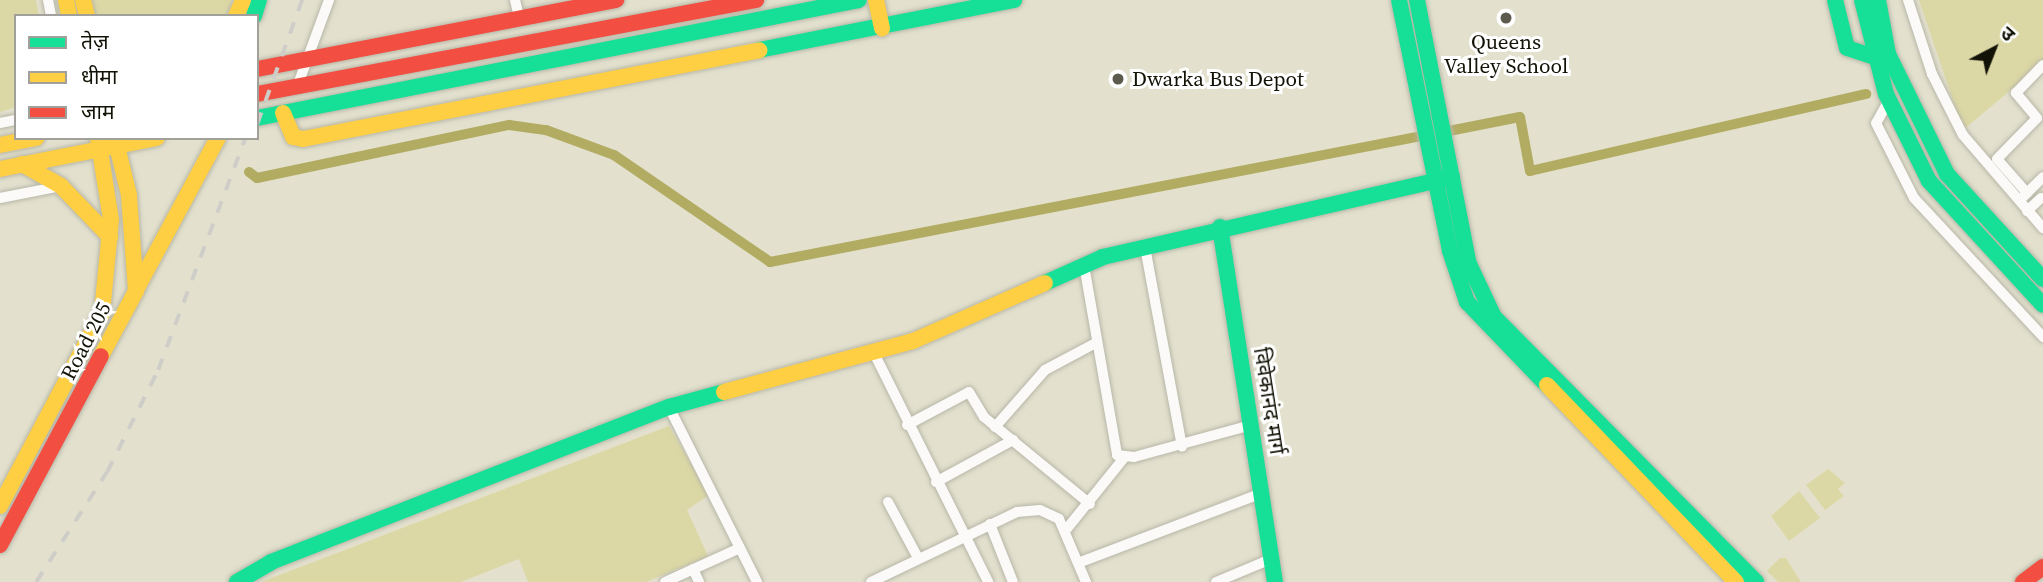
<!DOCTYPE html>
<meta charset="utf-8">
<style>
body{margin:0}
#map{position:relative;width:2043px;height:582px;overflow:hidden;background:#e3e1ce;font-family:"Source Serif 4","Noto Sans Devanagari",serif}
div>[style]{position:absolute}
.green>*{inset:0;background:#dcd8a5}
.canal>*{height:10px;margin:-5px;padding:0 5px;transform-origin:5px;border-radius:5px;background:#b2ac63}
.roads{filter:drop-shadow(0 0 2px #b8b7a8) drop-shadow(0 0 2px #b8b7a8)}
.street>*{height:10px;margin:-5px;padding:0 5px;transform-origin:5px;border-radius:5px;background:#fbfaf8}
.fast>*{height:16px;margin:-8px;padding:0 8px;transform-origin:8px;border-radius:8px;background:#16e098}
.slow>*{height:16px;margin:-8px;padding:0 8px;transform-origin:8px;border-radius:8px;background:#ffcf43}
.jam>*{height:16px;margin:-8px;padding:0 8px;transform-origin:8px;border-radius:8px;background:#f24e42}
.rail>*{height:3.5px;margin-top:-1.75px;transform-origin:0;background:repeating-linear-gradient(90deg,#cecdc7 0 12px,transparent 0 24px)}
.dots>*{width:19px;height:19px;translate:-50% -50%;box-sizing:border-box;border:4px solid #fff;border-radius:50%}
span{translate:-50% -50%;white-space:nowrap;text-align:center;line-height:1.15;-webkit-text-stroke:6px #fff;paint-order:stroke}
.poi-label{font-size:21px;color:#131206}
.left{translate:0 -50%;text-align:left}
.street-label{font-size:21px;color:#131206}
.legend{position:absolute;left:14px;top:14px;width:245px;height:126px;box-sizing:border-box;background:#fff;border:2px solid #a1a09b;margin:0;padding:9px 12px;list-style:none;font-size:21px;color:#131206}
.legend li{display:flex;align-items:center;gap:14px;height:35px}
.legend b{width:35px;border:2px solid #a1a09b}
.north{position:absolute;left:1959px;top:14px;width:70px;height:70px;-webkit-text-stroke:5px #fff;paint-order:stroke;rotate:42deg;font-size:19px;font-weight:700;line-height:28px;text-align:center;color:#131206}
.north::after{content:'';display:block;margin:auto;width:24px;height:32px;background:#131206;clip-path:polygon(50% 0,100% 100%,50% 72%,0 100%)}
</style>
<div id="map">
<div class="green">
<div style="clip-path:polygon(0 0,36px 0,39px 16px,16px 16px,16px 107px,0 112px)"></div>
<div style="clip-path:polygon(85px 0,232px 0,228px 16px,87px 16px)"></div>
<div style="clip-path:polygon(1919px 0,2043px 0,2043px 63px,1963px 130px)"></div>
<div style="clip-path:polygon(669px 426px,709px 495px,687px 510px,708px 556px,646px 582px,528px 582px,519px 559px,461px 582px,261px 582px)"></div>
<div style="clip-path:polygon(1828px 469px,1845px 483px,1838px 489px,1844px 496px,1825px 510px,1806px 485px)"></div>
<div style="clip-path:polygon(1799px 491px,1820px 518px,1789px 541px,1771px 516px)"></div>
<div style="clip-path:polygon(1780px 558px,1786px 558px,1801px 582px,1778px 582px,1767px 571px)"></div>
</div>
<div class="canal">
<div style="left:1449px;top:131px;width:72px;rotate:-11.2deg"></div>
<div style="left:1520px;top:117px;width:55px;rotate:79.5deg"></div>
<div style="left:1530px;top:171px;width:345px;rotate:-12.9deg"></div>
<div style="left:249px;top:172px;width:10px;rotate:37deg"></div>
<div style="left:257px;top:178px;width:258px;rotate:-11.9deg"></div>
<div style="left:509px;top:125px;width:37px;rotate:8deg"></div>
<div style="left:546px;top:130px;width:72px;rotate:20.2deg"></div>
<div style="left:614px;top:155px;width:189px;rotate:34.4deg"></div>
<div style="left:770px;top:262px;width:663px;rotate:-10.95deg"></div>
</div>
<div class="roads">
<div class="street">
<div style="left:48px;top:0;width:16px;rotate:79deg"></div>
<div style="left:515px;top:0;width:18px;rotate:77deg"></div>
<div style="left:1908px;top:0;width:78px;rotate:72deg"></div>
<div style="left:1932px;top:74px;width:68px;rotate:63.1deg"></div>
<div style="left:1963px;top:135px;width:123px;rotate:49.3deg"></div>
<div style="left:297px;top:87px;width:93px;rotate:-69.8deg"></div>
<div style="left:1889px;top:100px;width:26px;rotate:119deg"></div>
<div style="left:1876px;top:123px;width:84px;rotate:63.1deg"></div>
<div style="left:1914px;top:198px;width:190px;rotate:47.1deg"></div>
<div style="left:0;top:123px;width:16px;rotate:-11deg"></div>
<div style="left:2027px;top:193px;width:45px;rotate:-131.4deg"></div>
<div style="left:1997px;top:159px;width:57px;rotate:-45.7deg"></div>
<div style="left:2037px;top:118px;width:33px;rotate:-130deg"></div>
<div style="left:2016px;top:93px;width:39px;rotate:-46deg"></div>
<div style="left:2023px;top:197px;width:28px;rotate:-45deg"></div>
<div style="left:0;top:198px;width:62px;rotate:-11.1deg"></div>
<div style="left:2027px;top:211px;width:19px;rotate:-43deg"></div>
<div style="left:1145px;top:247px;width:203px;rotate:79.5deg"></div>
<div style="left:1084px;top:265px;width:193px;rotate:80.1deg"></div>
<div style="left:1117px;top:455px;width:17px;rotate:7deg"></div>
<div style="left:1134px;top:457px;width:121px;rotate:-15.3deg"></div>
<div style="left:875px;top:355px;width:254px;rotate:63.5deg"></div>
<div style="left:669px;top:407px;width:196px;rotate:63.3deg"></div>
<div style="left:907px;top:425px;width:70px;rotate:-28deg"></div>
<div style="left:969px;top:392px;width:29px;rotate:59deg"></div>
<div style="left:984px;top:417px;width:137px;rotate:39.4deg"></div>
<div style="left:995px;top:427px;width:76px;rotate:-48.7deg"></div>
<div style="left:1045px;top:370px;width:55px;rotate:-28deg"></div>
<div style="left:936px;top:482px;width:88px;rotate:-28.6deg"></div>
<div style="left:888px;top:502px;width:64px;rotate:61.8deg"></div>
<div style="left:990px;top:524px;width:62px;rotate:68.4deg"></div>
<div style="left:1065px;top:531px;width:94px;rotate:-51.1deg"></div>
<div style="left:1078px;top:563px;width:197px;rotate:-20.8deg"></div>
<div style="left:693px;top:569px;width:14px;rotate:65deg"></div>
<div style="left:665px;top:582px;width:82px;rotate:-24.4deg"></div>
<div style="left:871px;top:582px;width:162px;rotate:-25.6deg"></div>
<div style="left:1017px;top:512px;width:23px;rotate:-5deg"></div>
<div style="left:1040px;top:510px;width:21px;rotate:25deg"></div>
<div style="left:1059px;top:519px;width:69px;rotate:66.8deg"></div>
<div style="left:1216px;top:582px;width:60px;rotate:-22.7deg"></div>
</div>
<div class="fast">
<div style="left:1399px;top:0;width:256px;rotate:78.5deg"></div>
<div style="left:1450px;top:251px;width:54px;rotate:71.6deg"></div>
<div style="left:1467px;top:302px;width:115px;rotate:46.1deg"></div>
<div style="left:1417px;top:0;width:269px;rotate:78.9deg"></div>
<div style="left:1469px;top:264px;width:59px;rotate:64.7deg"></div>
<div style="left:1494px;top:317px;width:373px;rotate:45.3deg"></div>
<div style="left:1835px;top:0;width:49px;rotate:76deg"></div>
<div style="left:1847px;top:48px;width:28px;rotate:18deg"></div>
<div style="left:1862px;top:0;width:97px;rotate:75.7deg"></div>
<div style="left:1886px;top:94px;width:97px;rotate:63.7deg"></div>
<div style="left:1929px;top:181px;width:168px;rotate:47.4deg"></div>
<div style="left:1878px;top:0;width:55px;rotate:79.5deg"></div>
<div style="left:1888px;top:54px;width:134px;rotate:63.8deg"></div>
<div style="left:1947px;top:174px;width:142px;rotate:47.6deg"></div>
<div style="left:254px;top:16px;width:17px;rotate:-73deg"></div>
<div style="left:759px;top:50px;width:260px;rotate:-11.1deg"></div>
<div style="left:257px;top:118px;width:613px;rotate:-11.09deg"></div>
<div style="left:1220px;top:227px;width:359px;rotate:81.2deg"></div>
<div style="left:1045px;top:283px;width:64px;rotate:-24.1deg"></div>
<div style="left:1103px;top:257px;width:358px;rotate:-12.9deg"></div>
<div style="left:237px;top:582px;width:39px;rotate:-30deg"></div>
<div style="left:271px;top:562px;width:427px;rotate:-21.3deg"></div>
<div style="left:669px;top:407px;width:57px;rotate:-15.3deg"></div>
</div>
<div class="slow">
<div style="left:66px;top:0;width:16px;rotate:79deg"></div>
<div style="left:83px;top:0;width:16px;rotate:76deg"></div>
<div style="left:876px;top:0;width:29px;rotate:78deg"></div>
<div style="left:236px;top:16px;width:17px;rotate:-66deg"></div>
<div style="left:283px;top:113px;width:26px;rotate:67deg"></div>
<div style="left:293px;top:137px;width:10px;rotate:11deg"></div>
<div style="left:303px;top:139px;width:465px;rotate:-11deg"></div>
<div style="left:0;top:145px;width:37px;rotate:-11deg"></div>
<div style="left:22px;top:164px;width:45px;rotate:29.4deg"></div>
<div style="left:61px;top:186px;width:71px;rotate:46.1deg"></div>
<div style="left:0;top:169px;width:160px;rotate:-11.2deg"></div>
<div style="left:136px;top:290px;width:173px;rotate:-61.7deg"></div>
<div style="left:101px;top:356px;width:74px;rotate:-61.7deg"></div>
<div style="left:136px;top:291px;width:96px;rotate:-94.2deg"></div>
<div style="left:129px;top:195px;width:59px;rotate:-103.8deg"></div>
<div style="left:1547px;top:385px;width:273px;rotate:46.2deg"></div>
<div style="left:724px;top:392px;width:196px;rotate:-15.1deg"></div>
<div style="left:913px;top:341px;width:144px;rotate:-23.7deg"></div>
<div style="left:0;top:506px;width:218px;rotate:-62.1deg"></div>
<div style="left:102px;top:313px;width:93px;rotate:-84.5deg"></div>
<div style="left:111px;top:220px;width:83px;rotate:-99deg"></div>
</div>
<div class="jam">
<div style="left:257px;top:69px;width:366px;rotate:-10.9deg"></div>
<div style="left:257px;top:94px;width:508px;rotate:-10.67deg"></div>
<div style="left:0;top:545px;width:214px;rotate:-61.9deg"></div>
<div style="left:2023px;top:582px;width:25px;rotate:-37deg"></div>
</div>
</div>
<div class="rail">
<div style="left:257px;top:124px;width:132px;rotate:-70.1deg"></div>
<div style="left:36px;top:582px;width:131px;rotate:-57.2deg"></div>
<div style="left:107px;top:472px;width:114px;rotate:-63.4deg"></div>
<div style="left:158px;top:370px;width:248px;rotate:-69.4deg"></div>
</div>
<div class="dots">
<div style="left:1506px;top:18px;background:#5c5a4c"></div>
<div style="left:1118px;top:79px;background:#5c5a4c"></div>
</div>
<div class="poi-label">
<span style="left:1506px;top:54px">Queens<br>Valley School</span>
<span class="left" style="left:1132px;top:79px">Dwarka Bus Depot</span>
</div>
<div class="street-label">
<span style="left:86px;top:341px;rotate:-63deg">Road 205</span>
<span style="left:1269px;top:401px;rotate:81deg">विवेकानंद मार्ग</span>
</div>
<ul class="legend">
<li><b style="height:9px;background:#16e098"></b>तेज़</li>
<li><b style="height:9px;background:#ffcf43"></b>धीमा</li>
<li><b style="height:9px;background:#f24e42"></b>जाम</li>
</ul>
<div class="north">उ</div>
</div>
